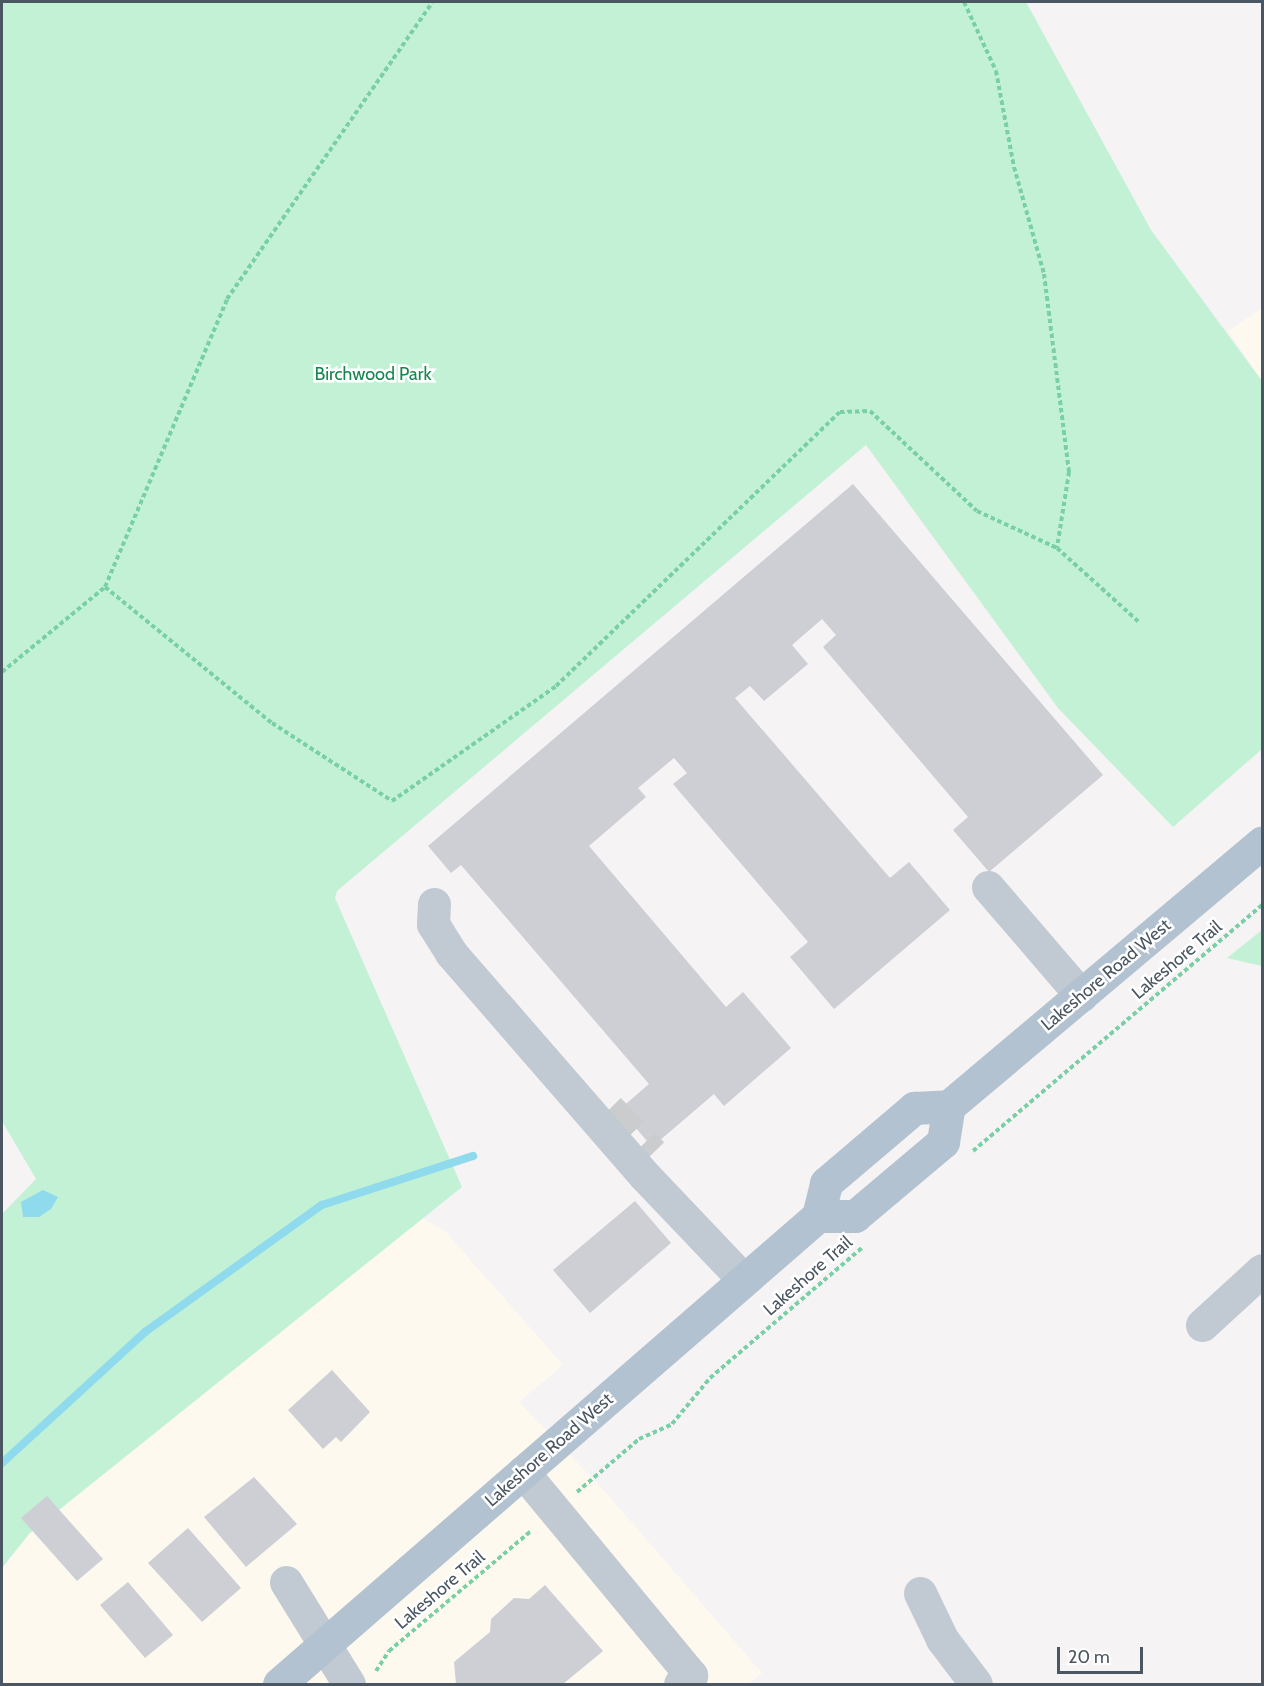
<!DOCTYPE html>
<style>
body{margin:0}
#map{position:relative;width:1264px;height:1686px;overflow:hidden;background:#f5f3f3;font-family:Cabin,sans-serif}
div>[style]{position:absolute}
.commercial>*{inset:0;background:#fdf9ef}
.green>*{inset:0;background:#c3f1d5}
.water>*{inset:0;background:#90daee}
.stream>*{height:8px;margin:-4px;padding:0 4px;transform-origin:4px;border-radius:4px;background:#90daee}
.building>*{inset:0;background:#cdcfd5}
.minor-tunnel>*{height:33px;margin-top:-16.5px;transform-origin:0;background:repeating-linear-gradient(90deg,#caccce 0 33px,transparent 0 49px)}
.path>*{height:4px;margin-top:-2px;transform-origin:0;background:repeating-linear-gradient(90deg,#7ad0a6 0 4.5px,transparent 0 7.5px)}
.minor>*{height:33px;margin:-16.5px;padding:0 16.5px;transform-origin:16.5px;border-radius:16.5px;background:#c1cad2}
.major>*{height:33px;margin:-16.5px;padding:0 16.5px;transform-origin:16.5px;border-radius:16.5px;background:#b3c2d1}
span{translate:-50% -50%;white-space:nowrap;text-align:center;line-height:1.15;-webkit-text-stroke:5px #fff;paint-order:stroke}
.park-label{font-size:18px;color:#17864f}
.street-label{font-size:18px;color:#4a5661}
.frame{position:absolute;inset:0;border:3px solid #4a5661;pointer-events:none}
.scale{position:absolute;left:1057px;top:1647px;width:86px;height:27px;box-sizing:border-box;border:3px solid #4a5661;border-top:0;padding-left:8px;font-size:18px;line-height:21px;white-space:nowrap;color:#4a5661;-webkit-text-stroke:4px #fff;paint-order:stroke}
</style>
<div id="map">
<div class="commercial">
<div style="clip-path:polygon(1262px 308px,1262px 381px,1228px 331px)"></div>
<div style="clip-path:polygon(423px 1218px,445px 1231px,563px 1365px,519px 1402px,601px 1487px,762px 1673px,748px 1684px,2px 1684px,2px 1568px,50px 1507px)"></div>
</div>
<div class="green">
<div style="clip-path:polygon(2px 2px,1026px 2px,1151px 230px,1262px 381px,1262px 749px,1173px 827px,1058px 708px,866px 445px,337px 891px,335px 898px,462px 1187px,29px 1534px,2px 1568px,2px 1214px,36px 1179px,2px 1121px)"></div>
<div style="clip-path:polygon(1262px 930px,1262px 966px,1227px 958px)"></div>
</div>
<div class="water">
<div style="clip-path:polygon(43px 1190px,58px 1197px,51px 1209px,39px 1217px,23px 1217px,21px 1202px)"></div>
</div>
<div class="stream">
<div style="left:2px;top:1463px;width:194px;rotate:-42.5deg"></div>
<div style="left:145px;top:1332px;width:218px;rotate:-35.7deg"></div>
<div style="left:322px;top:1205px;width:159px;rotate:-18deg"></div>
</div>
<div class="building">
<div style="clip-path:polygon(853px 484px,1103px 775px,989px 872px,953px 830px,968px 817px,823px 647px,836px 635px,822px 619px,792px 645px,808px 664px,764px 701px,750px 686px,735px 698px,890px 878px,909px 862px,950px 910px,834px 1009px,790px 957px,808px 942px,673px 784px,687px 773px,674px 758px,638px 788px,646px 797px,589px 846px,726px 1007px,743px 992px,791px 1048px,724px 1106px,714px 1094px,652px 1147px,620px 1109px,649px 1084px,461px 865px,451px 873px,428px 846px)"></div>
<div style="clip-path:polygon(635px 1201px,671px 1243px,590px 1313px,553px 1270px)"></div>
<div style="clip-path:polygon(332px 1370px,370px 1412px,341px 1442px,336px 1437px,323px 1449px,288px 1410px)"></div>
<div style="clip-path:polygon(254px 1477px,297px 1524px,246px 1567px,204px 1517px)"></div>
<div style="clip-path:polygon(47px 1496px,103px 1559px,77px 1581px,21px 1518px)"></div>
<div style="clip-path:polygon(188px 1528px,241px 1588px,202px 1622px,148px 1563px)"></div>
<div style="clip-path:polygon(128px 1582px,173px 1635px,145px 1658px,100px 1605px)"></div>
<div style="clip-path:polygon(545px 1585px,603px 1651px,563px 1684px,456px 1684px,454px 1662px,490px 1632px,491px 1619px,514px 1598px,529px 1599px)"></div>
</div>
<div class="minor-tunnel">
<div style="left:609px;top:1109px;width:62px;rotate:45.7deg"></div>
</div>
<div class="path">
<div style="left:964px;top:2px;width:76px;rotate:65.1deg"></div>
<div style="left:996px;top:71px;width:98px;rotate:79.4deg"></div>
<div style="left:1014px;top:167px;width:111px;rotate:74.3deg"></div>
<div style="left:1044px;top:274px;width:200px;rotate:82.8deg"></div>
<div style="left:1069px;top:472px;width:77px;rotate:99deg"></div>
<div style="left:105px;top:587px;width:313px;rotate:-67deg"></div>
<div style="left:227px;top:299px;width:361px;rotate:-55.3deg"></div>
<div style="left:2px;top:672px;width:134px;rotate:-39.5deg"></div>
<div style="left:105px;top:587px;width:215px;rotate:39.2deg"></div>
<div style="left:272px;top:723px;width:143px;rotate:33deg"></div>
<div style="left:392px;top:801px;width:200px;rotate:-35deg"></div>
<div style="left:556px;top:686px;width:395px;rotate:-44deg"></div>
<div style="left:840px;top:412px;width:30px;rotate:-2deg"></div>
<div style="left:870px;top:411px;width:146px;rotate:43.1deg"></div>
<div style="left:977px;top:511px;width:88px;rotate:24.8deg"></div>
<div style="left:1057px;top:548px;width:110px;rotate:42.1deg"></div>
<div style="left:973px;top:1151px;width:380px;rotate:-40.4deg"></div>
<div style="left:577px;top:1492px;width:82px;rotate:-40.5deg"></div>
<div style="left:639px;top:1439px;width:36px;rotate:-24deg"></div>
<div style="left:672px;top:1424px;width:60px;rotate:-50.4deg"></div>
<div style="left:710px;top:1378px;width:201px;rotate:-40.6deg"></div>
<div style="left:376px;top:1671px;width:24px;rotate:-57deg"></div>
<div style="left:389px;top:1651px;width:187px;rotate:-40.2deg"></div>
</div>
<div class="minor">
<div style="left:988px;top:887px;width:143px;rotate:49.3deg"></div>
<div style="left:434px;top:904px;width:20px;rotate:93deg"></div>
<div style="left:433px;top:924px;width:34px;rotate:58deg"></div>
<div style="left:451px;top:953px;width:294px;rotate:49deg"></div>
<div style="left:644px;top:1175px;width:144px;rotate:46.4deg"></div>
<div style="left:1202px;top:1325px;width:81px;rotate:-42.5deg"></div>
<div style="left:523px;top:1472px;width:264px;rotate:50.4deg"></div>
<div style="left:691px;top:1675px;width:14px;rotate:141deg"></div>
<div style="left:286px;top:1582px;width:120px;rotate:58.3deg"></div>
<div style="left:920px;top:1593px;width:51px;rotate:64.4deg"></div>
<div style="left:942px;top:1639px;width:56px;rotate:52.9deg"></div>
</div>
<div class="major">
<div style="left:818px;top:1216px;width:37px"></div>
<div style="left:855px;top:1216px;width:115px;rotate:-40.1deg"></div>
<div style="left:943px;top:1142px;width:36px;rotate:-81deg"></div>
<div style="left:279px;top:1684px;width:714px;rotate:-40.97deg"></div>
<div style="left:818px;top:1216px;width:34px;rotate:-76deg"></div>
<div style="left:826px;top:1183px;width:116px;rotate:-40.4deg"></div>
<div style="left:914px;top:1108px;width:35px;rotate:-3deg"></div>
<div style="left:949px;top:1106px;width:409px;rotate:-40.1deg"></div>
</div>
<div class="park-label">
<span style="left:373px;top:374px">Birchwood Park</span>
</div>
<div class="street-label">
<span style="left:1177px;top:960px;rotate:-40deg">Lakeshore Trail</span>
<span style="left:1106px;top:975px;rotate:-40deg">Lakeshore Road West</span>
<span style="left:808px;top:1276px;rotate:-41deg">Lakeshore Trail</span>
<span style="left:549px;top:1450px;rotate:-41deg">Lakeshore Road West</span>
<span style="left:440px;top:1590px;rotate:-40deg">Lakeshore Trail</span>
</div>
<div class="frame"></div>
<div class="scale">20 m</div>
</div>
